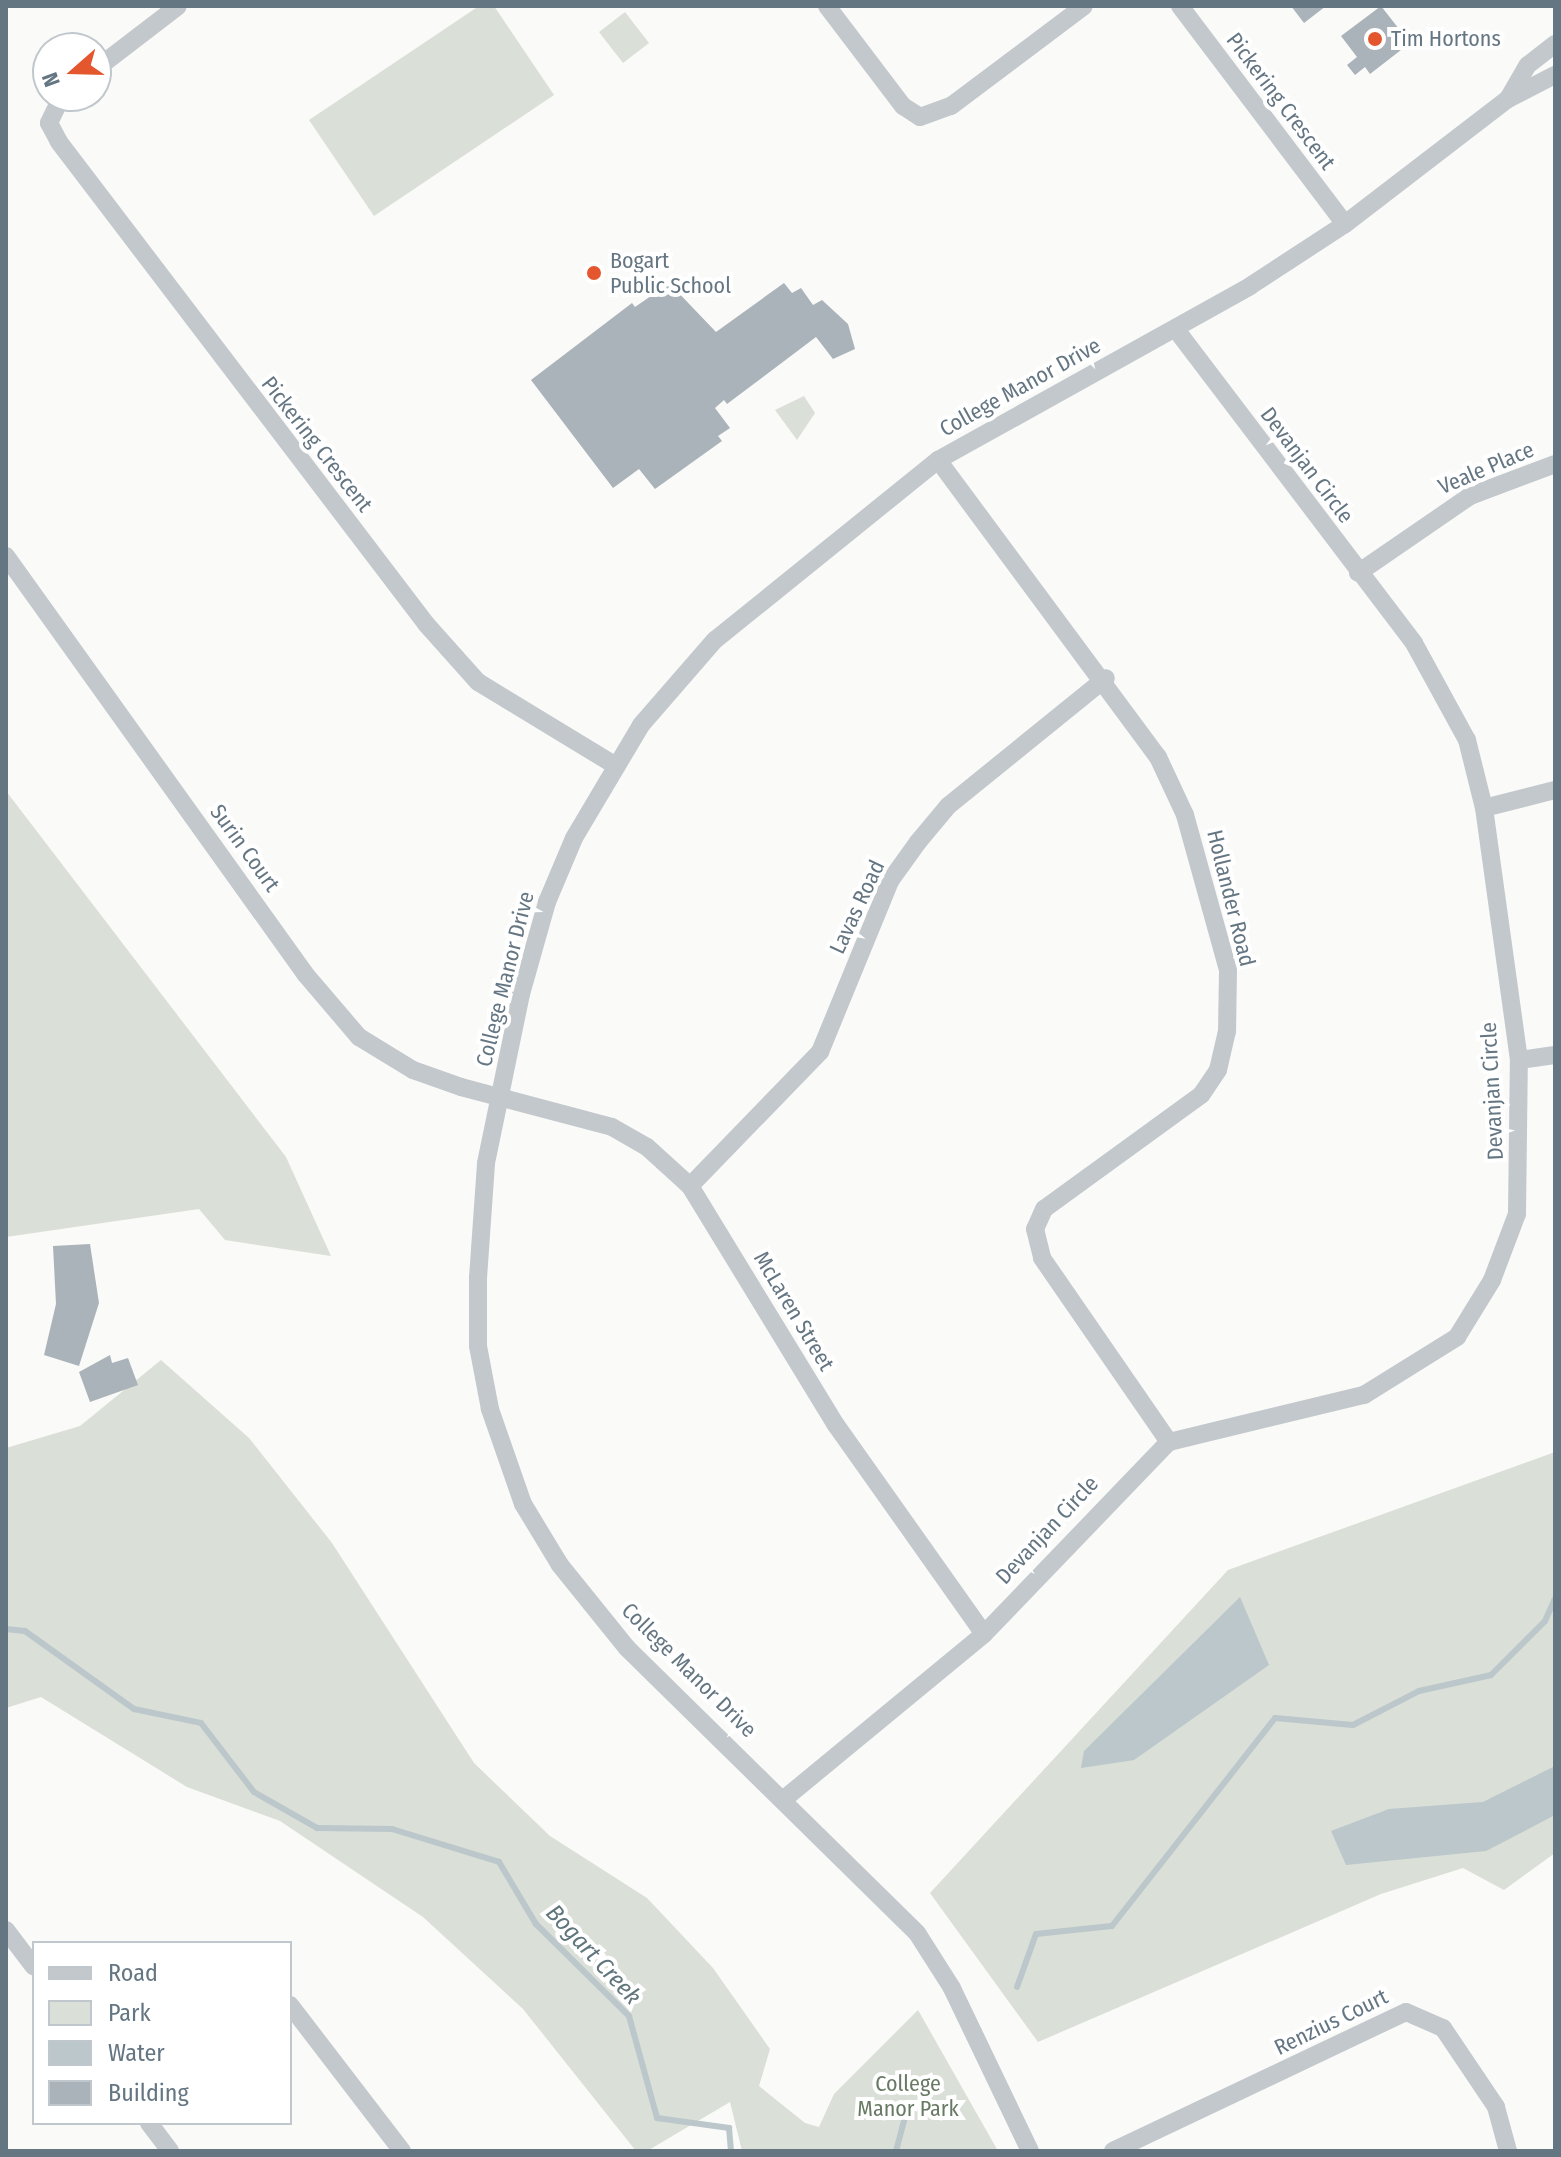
<!DOCTYPE html>
<style>
body{margin:0}
#map{position:relative;width:1561px;height:2157px;overflow:hidden;background:#fafaf8;font-family:"Fira Sans Condensed",sans-serif}
div>[style]{position:absolute}
.green>*{inset:0;background:#dadfd7}
.water>*{inset:0;background:#bbc7cb}
.stream>*{height:6px;margin:-3px;padding:0 3px;transform-origin:3px;border-radius:3px;background:#bbc7cb}
.building>*{inset:0;background:#aab3b9}
.street>*{height:18px;margin:-9px;padding:0 9px;transform-origin:9px;border-radius:9px;background:#c3c8cc}
.dots>*{width:22px;height:22px;translate:-50% -50%;box-sizing:border-box;border:4px solid #fff;border-radius:50%}
span{translate:-50% -50%;white-space:nowrap;text-align:center;line-height:1.15;-webkit-text-stroke:8px #fff;paint-order:stroke}
.poi-label{font-size:22px;color:#657683}
.left{translate:0 -50%;text-align:left}
.street-label{font-size:22px;color:#657683}
.park-label{font-size:22px;color:#687a64}
.water-label{font-size:24px;color:#60757c;font-style:italic}
.frame{position:absolute;inset:0;border:8px solid #657683;pointer-events:none}
.legend{position:absolute;left:32px;top:1941px;width:260px;height:184px;box-sizing:border-box;background:#fff;border:2px solid #c1c8cd;margin:0;padding:10px 14px;list-style:none;font-size:24px;color:#657683}
.legend li{display:flex;align-items:center;gap:16px;height:40px}
.legend b{width:40px;border:2px solid #c1c8cd}
.north{position:absolute;left:32px;top:32px;width:80px;height:80px;box-sizing:border-box;background:#fff;border:2px solid #c1c8cd;border-radius:50%;rotate:250deg;font-size:22px;font-weight:700;line-height:32px;text-align:center;color:#657683}
.north::after{content:'';display:block;margin:auto;width:28px;height:36px;background:#e4572e;clip-path:polygon(50% 0,100% 100%,50% 72%,0 100%)}
</style>
<div id="map">
<div class="green">
<div style="clip-path:polygon(479px 6px,494px 6px,554px 95px,374px 216px,309px 120px)"></div>
<div style="clip-path:polygon(625px 12px,649px 43px,623px 63px,599px 32px)"></div>
<div style="clip-path:polygon(804px 396px,815px 413px,797px 440px,775px 410px)"></div>
<div style="clip-path:polygon(6px 791px,286px 1157px,331px 1256px,225px 1240px,199px 1209px,6px 1237px)"></div>
<div style="clip-path:polygon(161px 1360px,249px 1438px,332px 1543px,474px 1763px,550px 1836px,647px 1898px,713px 1968px,770px 2049px,759px 2086px,805px 2123px,819px 2127px,834px 2094px,918px 2010px,998px 2151px,742px 2151px,730px 2102px,647px 2151px,636px 2151px,523px 2009px,423px 1917px,280px 1821px,187px 1787px,41px 1697px,6px 1708px,6px 1448px,80px 1426px)"></div>
<div style="clip-path:polygon(1555px 1452px,1555px 1853px,1504px 1890px,1463px 1868px,1381px 1894px,1038px 2042px,930px 1893px,1228px 1570px)"></div>
</div>
<div class="water">
<div style="clip-path:polygon(1240px 1597px,1269px 1665px,1134px 1760px,1081px 1768px,1084px 1751px)"></div>
<div style="clip-path:polygon(1555px 1766px,1555px 1815px,1486px 1851px,1346px 1865px,1331px 1831px,1389px 1809px,1483px 1802px)"></div>
</div>
<div class="stream">
<div style="left:6px;top:1629px;width:19px;rotate:6deg"></div>
<div style="left:25px;top:1631px;width:134px;rotate:35.6deg"></div>
<div style="left:134px;top:1709px;width:68px;rotate:11.8deg"></div>
<div style="left:201px;top:1723px;width:87px;rotate:52.5deg"></div>
<div style="left:254px;top:1792px;width:73px;rotate:29.7deg"></div>
<div style="left:317px;top:1828px;width:75px;rotate:0.8deg"></div>
<div style="left:392px;top:1829px;width:112px;rotate:17.1deg"></div>
<div style="left:499px;top:1862px;width:72px;rotate:59.2deg"></div>
<div style="left:536px;top:1924px;width:131px;rotate:44.7deg"></div>
<div style="left:629px;top:2016px;width:106px;rotate:74.6deg"></div>
<div style="left:657px;top:2118px;width:73px;rotate:7.9deg"></div>
<div style="left:729px;top:2128px;width:23px;rotate:85deg"></div>
<div style="left:1017px;top:1987px;width:56px;rotate:-70.3deg"></div>
<div style="left:1036px;top:1934px;width:76px;rotate:-6deg"></div>
<div style="left:1112px;top:1926px;width:264px;rotate:-51.9deg"></div>
<div style="left:1275px;top:1718px;width:78px;rotate:5.1deg"></div>
<div style="left:1353px;top:1725px;width:74px;rotate:-27.3deg"></div>
<div style="left:1419px;top:1691px;width:74px;rotate:-12.5deg"></div>
<div style="left:1491px;top:1675px;width:76px;rotate:-45deg"></div>
<div style="left:1545px;top:1621px;width:24px;rotate:-66deg"></div>
<div style="left:896px;top:2151px;width:47px;rotate:-75.1deg"></div>
</div>
<div class="building">
<div style="clip-path:polygon(1291px 6px,1326px 6px,1304px 23px)"></div>
<div style="clip-path:polygon(1381px 6px,1410px 43px,1370px 74px,1365px 67px,1355px 75px,1347px 65px,1357px 57px,1341px 36px)"></div>
<div style="clip-path:polygon(784px 283px,792px 293px,801px 288px,813px 305px,822px 300px,848px 324px,855px 349px,833px 359px,816px 337px,727px 404px,724px 400px,715px 408px,730px 428px,718px 436px,722px 441px,655px 489px,639px 469px,613px 488px,531px 380px,632px 303px,635px 307px,664px 287px,672px 286px,716px 332px)"></div>
<div style="clip-path:polygon(90px 1244px,99px 1303px,79px 1366px,44px 1355px,56px 1304px,53px 1246px)"></div>
<div style="clip-path:polygon(110px 1355px,112px 1363px,128px 1358px,138px 1385px,90px 1402px,79px 1372px)"></div>
</div>
<div class="street">
<div style="left:827px;top:6px;width:126px;rotate:52.8deg"></div>
<div style="left:903px;top:106px;width:20px;rotate:33deg"></div>
<div style="left:920px;top:117px;width:33px;rotate:-20deg"></div>
<div style="left:951px;top:106px;width:166px;rotate:-36.9deg"></div>
<div style="left:1180px;top:6px;width:273px;rotate:52.9deg"></div>
<div style="left:96px;top:69px;width:103px;rotate:-37.5deg"></div>
<div style="left:62px;top:96px;width:30px;rotate:116deg"></div>
<div style="left:49px;top:123px;width:21px;rotate:62deg"></div>
<div style="left:59px;top:142px;width:607px;rotate:52.7deg"></div>
<div style="left:427px;top:625px;width:76px;rotate:48.2deg"></div>
<div style="left:478px;top:682px;width:162px;rotate:31.3deg"></div>
<div style="left:1508px;top:99px;width:39px;rotate:-60deg"></div>
<div style="left:1528px;top:65px;width:34px;rotate:-38deg"></div>
<div style="left:938px;top:460px;width:370px;rotate:53.5deg"></div>
<div style="left:1158px;top:757px;width:64px;rotate:65deg"></div>
<div style="left:1185px;top:815px;width:161px;rotate:74.5deg"></div>
<div style="left:1228px;top:970px;width:61px;rotate:90.9deg"></div>
<div style="left:1227px;top:1031px;width:40px;rotate:103deg"></div>
<div style="left:1218px;top:1070px;width:30px;rotate:124deg"></div>
<div style="left:1201px;top:1095px;width:194px;rotate:144deg"></div>
<div style="left:1044px;top:1209px;width:22px;rotate:114deg"></div>
<div style="left:1035px;top:1229px;width:30px;rotate:76deg"></div>
<div style="left:1042px;top:1258px;width:224px;rotate:55.4deg"></div>
<div style="left:6px;top:556px;width:515px;rotate:54.4deg"></div>
<div style="left:306px;top:975px;width:82px;rotate:49.5deg"></div>
<div style="left:359px;top:1037px;width:63px;rotate:31.4deg"></div>
<div style="left:413px;top:1070px;width:51px;rotate:19.5deg"></div>
<div style="left:461px;top:1087px;width:156px;rotate:14.8deg"></div>
<div style="left:612px;top:1127px;width:40px;rotate:29.7deg"></div>
<div style="left:647px;top:1147px;width:58px;rotate:42.2deg"></div>
<div style="left:690px;top:1186px;width:280px;rotate:58.6deg"></div>
<div style="left:836px;top:1425px;width:256px;rotate:54.7deg"></div>
<div style="left:1358px;top:573px;width:136px;rotate:-34.5deg"></div>
<div style="left:1470px;top:496px;width:91px;rotate:-20.6deg"></div>
<div style="left:1484px;top:808px;width:73px;rotate:-14.2deg"></div>
<div style="left:1519px;top:1060px;width:36px;rotate:-8deg"></div>
<div style="left:690px;top:1186px;width:187px;rotate:-45.9deg"></div>
<div style="left:820px;top:1052px;width:185px;rotate:-67.7deg"></div>
<div style="left:890px;top:881px;width:48px;rotate:-54.3deg"></div>
<div style="left:918px;top:842px;width:47px;rotate:-50.2deg"></div>
<div style="left:948px;top:806px;width:203px;rotate:-39deg"></div>
<div style="left:784px;top:1799px;width:259px;rotate:-39.5deg"></div>
<div style="left:984px;top:1634px;width:267px;rotate:-46.1deg"></div>
<div style="left:1169px;top:1442px;width:201px;rotate:-13.6deg"></div>
<div style="left:1364px;top:1395px;width:110px;rotate:-31.9deg"></div>
<div style="left:1457px;top:1337px;width:67px;rotate:-58.4deg"></div>
<div style="left:1492px;top:1280px;width:71px;rotate:-69.3deg"></div>
<div style="left:1517px;top:1214px;width:154px;rotate:-89.3deg"></div>
<div style="left:1519px;top:1060px;width:254px;rotate:-97.9deg"></div>
<div style="left:1484px;top:808px;width:70px;rotate:-104deg"></div>
<div style="left:1467px;top:740px;width:111px;rotate:-118.7deg"></div>
<div style="left:1414px;top:643px;width:393px;rotate:-127.2deg"></div>
<div style="left:6px;top:1930px;width:46px;rotate:52.9deg"></div>
<div style="left:290px;top:2005px;width:184px;rotate:52.5deg"></div>
<div style="left:149px;top:2123px;width:35px;rotate:53deg"></div>
<div style="left:1030px;top:2151px;width:181px;rotate:-115.6deg"></div>
<div style="left:952px;top:1988px;width:65px;rotate:-122.5deg"></div>
<div style="left:917px;top:1933px;width:407px;rotate:-135.5deg"></div>
<div style="left:627px;top:1648px;width:107px;rotate:-128.9deg"></div>
<div style="left:560px;top:1565px;width:71px;rotate:-121.2deg"></div>
<div style="left:523px;top:1504px;width:101px;rotate:-109.2deg"></div>
<div style="left:490px;top:1409px;width:64px;rotate:-100.8deg"></div>
<div style="left:478px;top:1346px;width:68px;rotate:-90deg"></div>
<div style="left:478px;top:1278px;width:115px;rotate:-86deg"></div>
<div style="left:486px;top:1163px;width:173px;rotate:-78.3deg"></div>
<div style="left:521px;top:994px;width:96px;rotate:-74.2deg"></div>
<div style="left:547px;top:902px;width:69px;rotate:-67.1deg"></div>
<div style="left:574px;top:838px;width:131px;rotate:-59.3deg"></div>
<div style="left:641px;top:725px;width:113px;rotate:-49deg"></div>
<div style="left:715px;top:640px;width:287px;rotate:-38.9deg"></div>
<div style="left:938px;top:460px;width:357px;rotate:-29.1deg"></div>
<div style="left:1250px;top:286px;width:113px;rotate:-33.1deg"></div>
<div style="left:1345px;top:224px;width:205px;rotate:-37.5deg"></div>
<div style="left:1508px;top:99px;width:53px;rotate:-27.1deg"></div>
<div style="left:1113px;top:2151px;width:324px;rotate:-25.4deg"></div>
<div style="left:1406px;top:2012px;width:40px;rotate:23.4deg"></div>
<div style="left:1443px;top:2028px;width:95px;rotate:56.1deg"></div>
<div style="left:1496px;top:2107px;width:46px;rotate:74.7deg"></div>
</div>
<div class="dots">
<div style="left:1375px;top:39px;background:#e4572e"></div>
<div style="left:594px;top:273px;background:#e4572e"></div>
</div>
<div class="poi-label">
<span class="left" style="left:1391px;top:39px">Tim Hortons</span>
<span class="left" style="left:610px;top:273px">Bogart<br>Public School</span>
</div>
<div class="street-label">
<span style="left:1281px;top:101px;rotate:53deg">Pickering Crescent</span>
<span style="left:1020px;top:387px;rotate:-29deg">College Manor Drive</span>
<span style="left:317px;top:444px;rotate:52deg">Pickering Crescent</span>
<span style="left:1307px;top:465px;rotate:53deg">Devanjan Circle</span>
<span style="left:1486px;top:468px;rotate:-23deg">Veale Place</span>
<span style="left:245px;top:848px;rotate:54deg">Surin Court</span>
<span style="left:1231px;top:898px;rotate:76deg">Hollander Road</span>
<span style="left:857px;top:907px;rotate:-65deg">Lavas Road</span>
<span style="left:505px;top:979px;rotate:-76deg">College Manor Drive</span>
<span style="left:1492px;top:1091px;rotate:-93deg">Devanjan Circle</span>
<span style="left:794px;top:1311px;rotate:59deg">McLaren Street</span>
<span style="left:1047px;top:1530px;rotate:-47deg">Devanjan Circle</span>
<span style="left:689px;top:1670px;rotate:45deg">College Manor Drive</span>
<span style="left:1331px;top:2022px;rotate:-26deg">Renzius Court</span>
</div>
<div class="park-label">
<span style="left:908px;top:2096px">College<br>Manor Park</span>
</div>
<div class="water-label">
<span style="left:593px;top:1955px;rotate:47deg">Bogart Creek</span>
</div>
<div class="frame"></div>
<ul class="legend">
<li><b style="height:10px;background:#c3c8cc"></b>Road</li>
<li><b style="height:22px;background:#dadfd7"></b>Park</li>
<li><b style="height:22px;background:#bbc7cb"></b>Water</li>
<li><b style="height:22px;background:#aab3b9"></b>Building</li>
</ul>
<div class="north">N</div>
</div>
